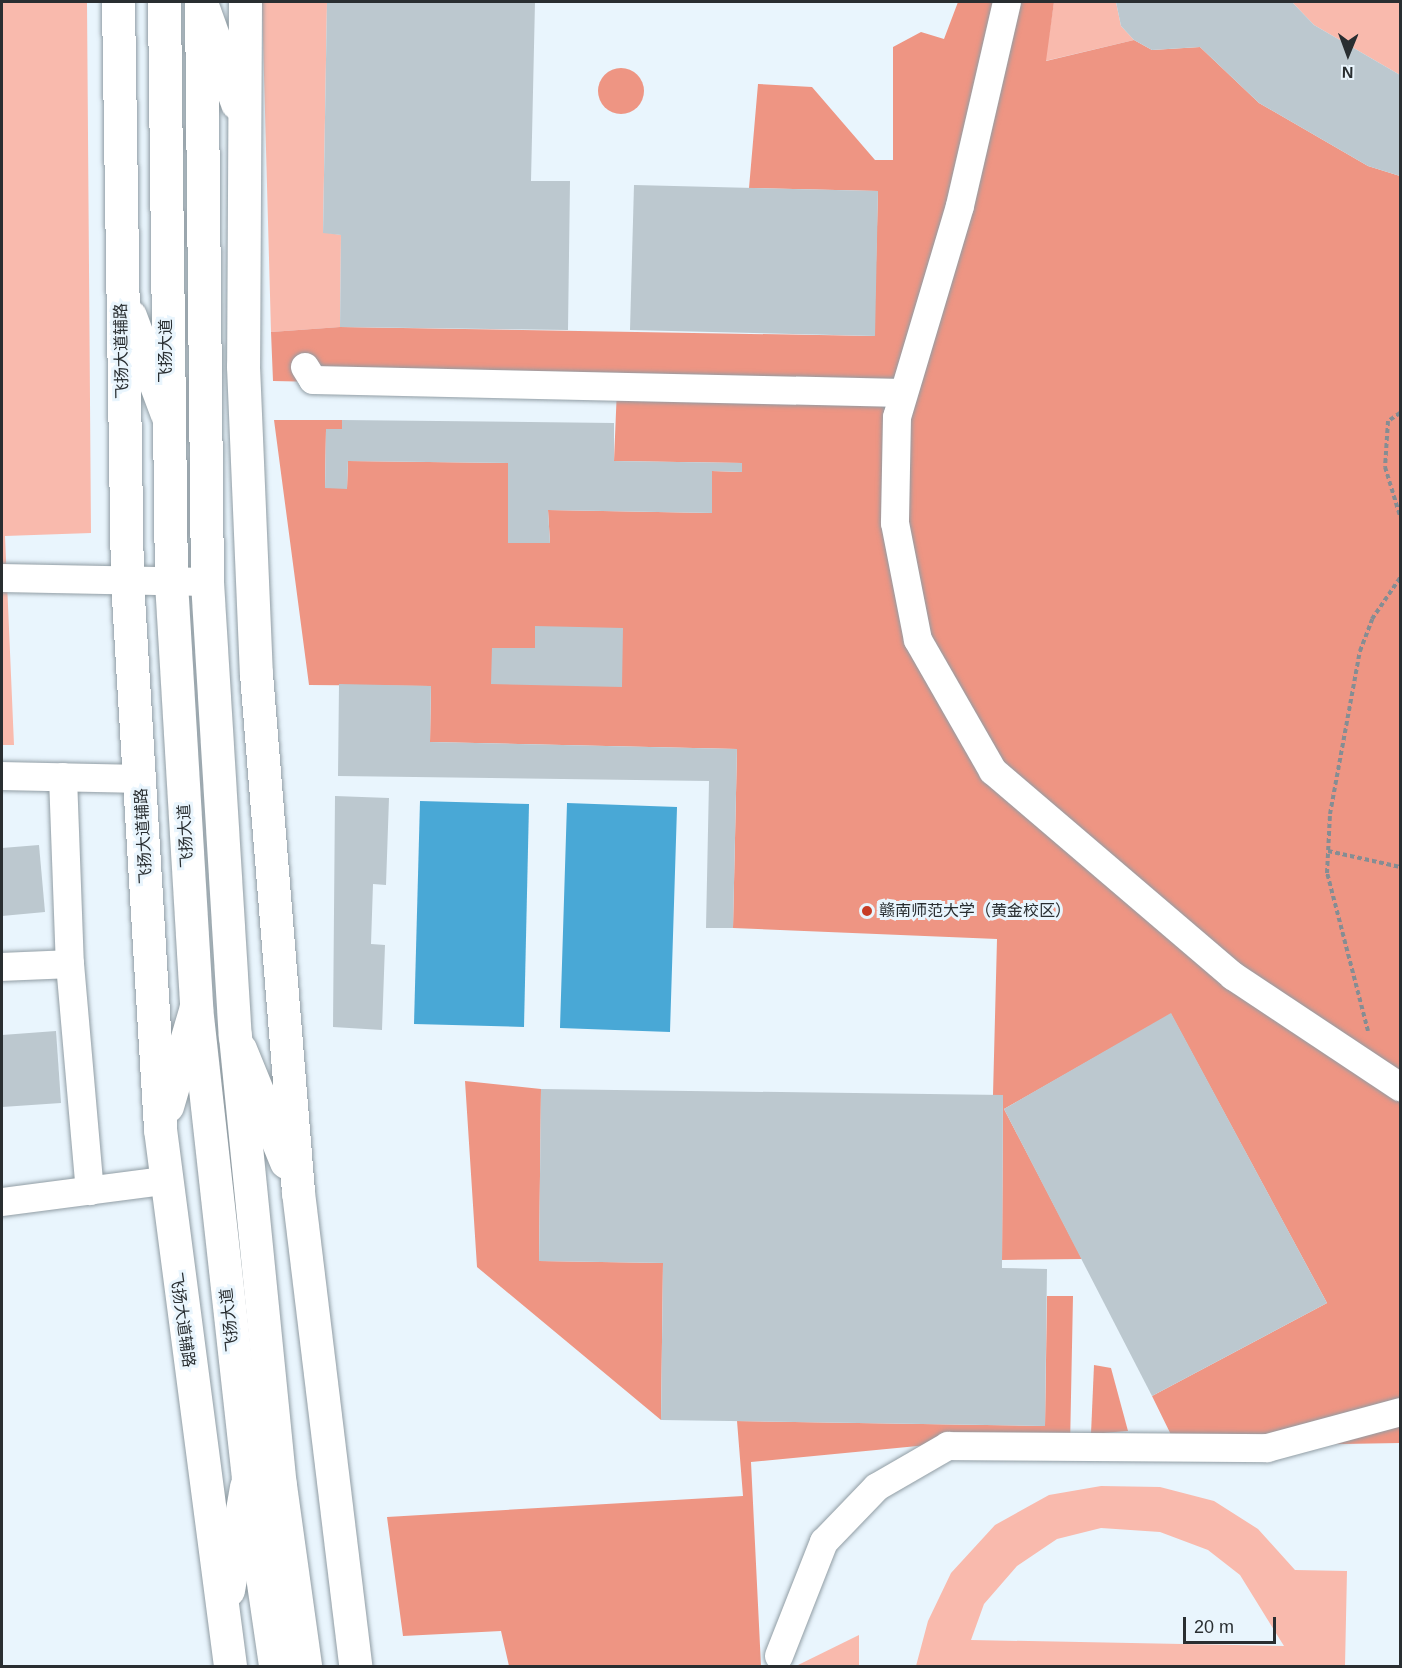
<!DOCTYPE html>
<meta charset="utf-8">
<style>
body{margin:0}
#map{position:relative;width:1402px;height:1668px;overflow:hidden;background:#e9f5fd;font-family:Arial,"Noto Sans SC",sans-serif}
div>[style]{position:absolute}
.green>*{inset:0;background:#f9baad}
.forest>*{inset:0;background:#ee9583}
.round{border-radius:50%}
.water>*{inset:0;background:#49a8d6}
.building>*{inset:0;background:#bcc8cf}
.path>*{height:4px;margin-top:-2px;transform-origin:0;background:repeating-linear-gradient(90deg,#858d93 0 4.5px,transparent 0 7.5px)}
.roads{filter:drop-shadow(0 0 2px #919da4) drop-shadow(0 0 2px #919da4)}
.minor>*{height:28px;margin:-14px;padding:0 14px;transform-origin:14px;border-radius:14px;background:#fff}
.tertiary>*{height:33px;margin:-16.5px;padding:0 16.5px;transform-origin:16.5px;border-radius:16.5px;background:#fff}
.primary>*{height:33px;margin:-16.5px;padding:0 16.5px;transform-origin:16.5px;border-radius:16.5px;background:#fff}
.dots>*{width:16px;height:16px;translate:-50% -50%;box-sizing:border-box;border:3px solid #e9f5fd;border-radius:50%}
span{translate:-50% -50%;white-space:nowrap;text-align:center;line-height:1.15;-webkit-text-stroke:6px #e9f5fd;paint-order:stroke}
.street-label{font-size:16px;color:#292e31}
.poi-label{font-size:16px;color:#292e31}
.left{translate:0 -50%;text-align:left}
.frame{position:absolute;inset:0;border:3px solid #292e31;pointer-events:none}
.north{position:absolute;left:1318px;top:24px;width:60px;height:60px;-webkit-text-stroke:4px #e9f5fd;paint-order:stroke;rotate:181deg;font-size:16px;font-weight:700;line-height:24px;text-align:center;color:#292e31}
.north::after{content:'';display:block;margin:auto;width:21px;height:27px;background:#292e31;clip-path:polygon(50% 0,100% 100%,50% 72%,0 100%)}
.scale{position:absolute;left:1183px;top:1617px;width:93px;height:27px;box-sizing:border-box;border:3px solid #292e31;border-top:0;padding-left:8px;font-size:18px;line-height:21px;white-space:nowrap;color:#292e31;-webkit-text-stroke:4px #e9f5fd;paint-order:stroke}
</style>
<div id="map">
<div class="green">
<div style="clip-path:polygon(2px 2px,87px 2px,91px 533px,5px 536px,14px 745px,2px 745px)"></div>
<div style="clip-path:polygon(262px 2px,327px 2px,323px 232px,341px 235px,340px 327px,271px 332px)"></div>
<div style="clip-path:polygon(1054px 2px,1116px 2px,1121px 26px,1134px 40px,1045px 61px)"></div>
<div style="clip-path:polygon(1292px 2px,1400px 2px,1400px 75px,1314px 25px)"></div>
<div style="clip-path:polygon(evenodd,1101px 1486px,1160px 1487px,1214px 1501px,1258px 1529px,1295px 1570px,1347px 1571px,1345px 1666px,916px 1666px,928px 1621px,951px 1573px,995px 1525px,1049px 1495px,1101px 1486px,1101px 1528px,1160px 1532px,1208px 1550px,1240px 1575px,1284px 1646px,971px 1640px,984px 1604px,1017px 1566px,1057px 1539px,1101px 1528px)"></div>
<div style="clip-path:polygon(859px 1635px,859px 1666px,796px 1666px)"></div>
</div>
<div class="forest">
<div style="clip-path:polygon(958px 2px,1054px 2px,1046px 61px,1134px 40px,1152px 50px,1200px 47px,1259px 103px,1368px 166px,1400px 176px,1400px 1443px,1177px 1447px,1152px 1396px,1327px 1303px,1171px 1014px,1004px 1109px,1082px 1259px,1002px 1260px,1003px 1095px,993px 1095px,997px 939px,733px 928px,737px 749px,430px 742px,431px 686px,309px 685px,274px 420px,342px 420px,342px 429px,326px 430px,325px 488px,347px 488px,348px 461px,508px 463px,508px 543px,550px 543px,548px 510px,711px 513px,712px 471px,742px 472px,742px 463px,614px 461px,617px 388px,273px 381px,271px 332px,340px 327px,874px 336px,878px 191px,749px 188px,758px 84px,812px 87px,875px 160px,893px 160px,893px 47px,921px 32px,944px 39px)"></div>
<div class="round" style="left:598px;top:68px;width:46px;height:46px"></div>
<div style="clip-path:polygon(465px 1081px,541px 1089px,539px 1261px,663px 1263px,661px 1420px,477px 1267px)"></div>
<div style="clip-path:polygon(1047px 1296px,1073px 1296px,1070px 1447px,928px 1445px,751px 1462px,761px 1666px,509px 1666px,501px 1631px,403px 1636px,387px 1517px,743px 1496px,737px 1421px,1045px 1426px)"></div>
<div style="clip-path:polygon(1094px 1365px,1111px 1368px,1128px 1431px,1091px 1434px)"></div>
</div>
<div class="water">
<div style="clip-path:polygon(420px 801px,529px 804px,524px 1027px,414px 1024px)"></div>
<div style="clip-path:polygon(567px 803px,677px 807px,670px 1032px,560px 1028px)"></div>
</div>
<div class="building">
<div style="clip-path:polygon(327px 2px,535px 2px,531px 181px,570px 181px,568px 330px,340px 327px,341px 235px,323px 233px)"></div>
<div style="clip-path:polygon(1116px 2px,1292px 2px,1314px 25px,1400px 75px,1400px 176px,1368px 166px,1259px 103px,1200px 47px,1152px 50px,1134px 40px,1121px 26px)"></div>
<div style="clip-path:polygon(634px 185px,878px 191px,875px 336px,630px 330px)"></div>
<div style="clip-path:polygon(342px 420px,614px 423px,614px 461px,742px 463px,742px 472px,712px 471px,712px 513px,548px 510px,550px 543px,508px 543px,508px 463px,348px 461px,347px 489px,325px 488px,326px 429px,342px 429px)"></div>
<div style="clip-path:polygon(535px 626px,623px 628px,622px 687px,491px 684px,492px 648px,535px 648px)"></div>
<div style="clip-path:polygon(339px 684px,431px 686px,430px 742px,737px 749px,733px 928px,706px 928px,709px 781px,338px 776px)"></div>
<div style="clip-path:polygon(335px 796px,389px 798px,386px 885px,373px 884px,371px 944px,385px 945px,382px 1030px,333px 1027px)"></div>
<div style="clip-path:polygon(39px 845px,45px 912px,2px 916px,2px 848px)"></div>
<div style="clip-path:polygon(1171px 1013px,1327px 1303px,1152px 1396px,1004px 1109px)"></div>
<div style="clip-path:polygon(56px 1031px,61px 1103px,2px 1107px,2px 1035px)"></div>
<div style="clip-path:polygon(541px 1089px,1003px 1095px,1002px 1268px,1047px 1269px,1045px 1426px,661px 1420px,663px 1263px,539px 1261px)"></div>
</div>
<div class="path">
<div style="left:1400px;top:413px;width:14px;rotate:146deg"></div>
<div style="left:1388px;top:421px;width:46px;rotate:93.7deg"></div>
<div style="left:1385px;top:467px;width:51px;rotate:73deg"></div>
<div style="left:1328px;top:851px;width:74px;rotate:12.5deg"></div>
<div style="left:1368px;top:1031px;width:163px;rotate:-104.5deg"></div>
<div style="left:1327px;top:873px;width:59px;rotate:-87.1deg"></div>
<div style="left:1330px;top:814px;width:166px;rotate:-79.6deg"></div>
<div style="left:1360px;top:651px;width:34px;rotate:-69deg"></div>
<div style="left:1372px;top:619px;width:50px;rotate:-55.7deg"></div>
</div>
<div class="roads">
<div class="minor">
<div style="left:1007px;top:2px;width:209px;rotate:103deg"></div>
<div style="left:960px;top:206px;width:220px;rotate:106.6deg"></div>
<div style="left:897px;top:417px;width:106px;rotate:91.1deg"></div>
<div style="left:895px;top:523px;width:119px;rotate:78.9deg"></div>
<div style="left:918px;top:640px;width:151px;rotate:60.2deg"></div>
<div style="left:993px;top:771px;width:316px;rotate:40.5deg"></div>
<div style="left:1233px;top:976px;width:201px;rotate:33.6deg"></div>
<div style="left:305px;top:367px;width:15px;rotate:58deg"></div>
<div style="left:313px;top:380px;width:590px;rotate:1.26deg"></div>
<div style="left:2px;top:578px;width:205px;rotate:1.1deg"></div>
<div style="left:2px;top:776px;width:139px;rotate:1.2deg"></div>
<div style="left:63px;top:777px;width:187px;rotate:87.9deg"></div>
<div style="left:70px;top:964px;width:228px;rotate:85deg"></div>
<div style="left:2px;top:967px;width:68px;rotate:-2.5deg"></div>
<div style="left:2px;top:1202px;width:163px;rotate:-7.4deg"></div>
<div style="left:779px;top:1656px;width:123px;rotate:-68.5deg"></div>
<div style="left:824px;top:1542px;width:76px;rotate:-46.1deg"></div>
<div style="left:877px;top:1487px;width:82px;rotate:-30deg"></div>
<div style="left:948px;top:1446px;width:319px;rotate:0.4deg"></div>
<div style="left:1267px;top:1448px;width:138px;rotate:-15.1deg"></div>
</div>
<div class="tertiary">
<div style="left:118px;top:2px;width:579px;rotate:89.11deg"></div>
<div style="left:127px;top:581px;width:549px;rotate:86.55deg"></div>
<div style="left:160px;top:1129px;width:542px;rotate:82.57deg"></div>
<div style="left:245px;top:2px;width:364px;rotate:90.3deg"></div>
<div style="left:243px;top:366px;width:308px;rotate:87.6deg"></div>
<div style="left:256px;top:674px;width:520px;rotate:85.36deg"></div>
<div style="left:298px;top:1192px;width:477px;rotate:83.1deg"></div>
<div style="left:203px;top:8px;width:101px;rotate:70.3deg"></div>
<div style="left:130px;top:316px;width:103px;rotate:69.4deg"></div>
<div style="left:240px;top:1049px;width:122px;rotate:67.8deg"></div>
<div style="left:167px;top:1106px;width:103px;rotate:-73.7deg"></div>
<div style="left:228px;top:1590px;width:105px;rotate:-80.1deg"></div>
</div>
<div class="primary">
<div style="left:164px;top:2px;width:580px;rotate:89.31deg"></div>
<div style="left:171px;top:582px;width:426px;rotate:86.6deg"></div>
<div style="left:196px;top:1007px;width:476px;rotate:83.7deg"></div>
<div style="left:248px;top:1480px;width:188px;rotate:81.7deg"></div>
<div style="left:201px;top:2px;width:580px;rotate:89.41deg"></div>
<div style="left:207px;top:582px;width:455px;rotate:86.5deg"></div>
<div style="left:235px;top:1036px;width:451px;rotate:84.3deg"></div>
<div style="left:280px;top:1485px;width:183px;rotate:82.1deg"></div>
</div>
</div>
<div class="dots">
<div style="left:867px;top:911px;background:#c73c25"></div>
</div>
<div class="street-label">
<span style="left:122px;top:351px;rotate:-91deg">飞扬大道辅路</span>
<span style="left:166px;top:351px;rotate:-90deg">飞扬大道</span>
<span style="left:144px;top:836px;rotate:-93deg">飞扬大道辅路</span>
<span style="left:186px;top:836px;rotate:-93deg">飞扬大道</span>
<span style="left:182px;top:1320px;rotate:82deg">飞扬大道辅路</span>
<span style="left:230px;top:1320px;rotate:-96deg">飞扬大道</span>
</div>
<div class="poi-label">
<span class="left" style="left:879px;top:911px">赣南师范大学（黄金校区）</span>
</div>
<div class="frame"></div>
<div class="north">N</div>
<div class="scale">20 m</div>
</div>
